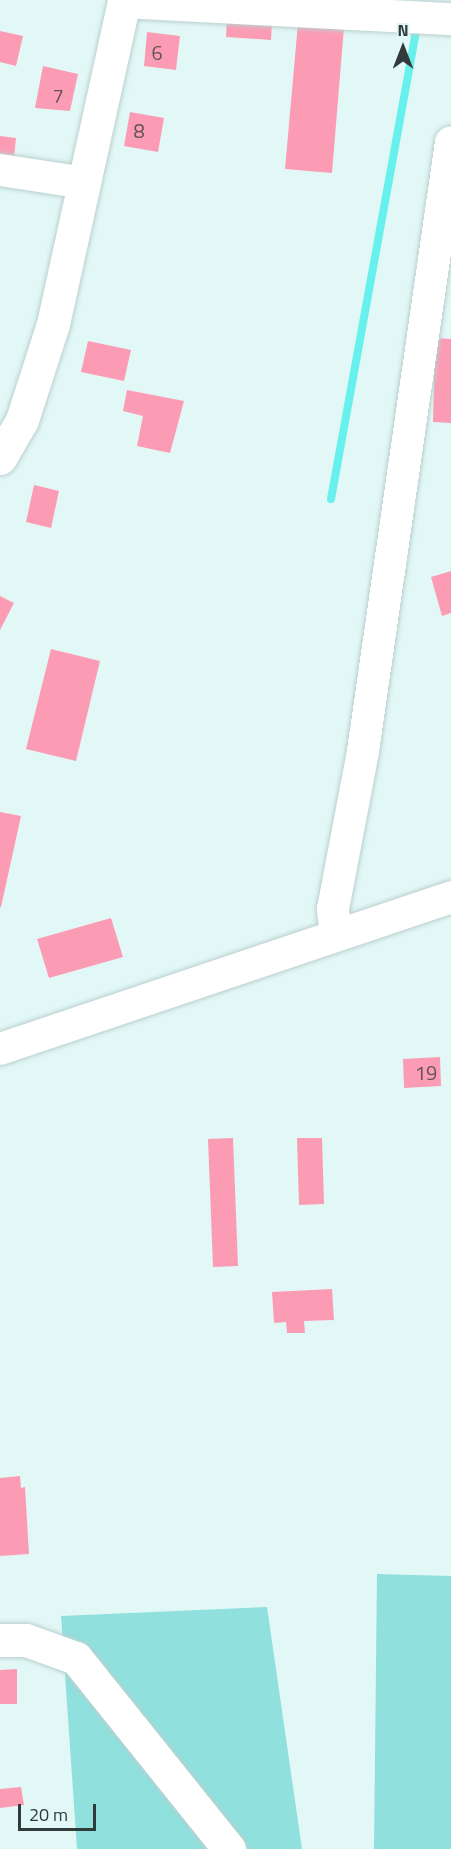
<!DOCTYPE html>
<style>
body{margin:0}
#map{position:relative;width:451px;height:1849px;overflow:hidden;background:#e2f8f7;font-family:"Titillium Web",sans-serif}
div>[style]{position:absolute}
.green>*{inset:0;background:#90e0dd}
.stream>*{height:8px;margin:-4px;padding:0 4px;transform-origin:4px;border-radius:4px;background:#68f0ec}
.building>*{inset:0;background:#fc9cb4}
.roads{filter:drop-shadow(0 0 2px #bad0cf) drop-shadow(0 0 2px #bad0cf)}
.minor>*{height:32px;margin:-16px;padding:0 16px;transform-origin:16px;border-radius:16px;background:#fff}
.tertiary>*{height:33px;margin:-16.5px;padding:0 16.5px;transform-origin:16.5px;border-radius:16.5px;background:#fff}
span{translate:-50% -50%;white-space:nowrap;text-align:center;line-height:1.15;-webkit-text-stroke:4.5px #e2f8f7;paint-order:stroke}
.number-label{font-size:20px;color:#645359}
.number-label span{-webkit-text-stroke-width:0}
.north{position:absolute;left:373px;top:18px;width:60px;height:60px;-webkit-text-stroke:4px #e2f8f7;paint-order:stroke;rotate:0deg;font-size:16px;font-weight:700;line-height:24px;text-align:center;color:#323b3b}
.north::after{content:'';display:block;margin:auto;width:21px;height:27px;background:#323b3b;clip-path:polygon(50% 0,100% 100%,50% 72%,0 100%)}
.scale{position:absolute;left:18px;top:1804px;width:78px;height:27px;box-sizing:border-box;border:3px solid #323b3b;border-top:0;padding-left:8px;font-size:18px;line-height:21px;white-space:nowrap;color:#323b3b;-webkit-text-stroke:4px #e2f8f7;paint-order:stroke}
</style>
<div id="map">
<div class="green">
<div style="clip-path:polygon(377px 1574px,451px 1576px,451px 1849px,374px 1849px)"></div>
<div style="clip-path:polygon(267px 1607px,302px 1849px,77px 1849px,61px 1616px)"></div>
</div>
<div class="stream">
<div style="left:331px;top:499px;width:477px;rotate:-79.7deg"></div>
</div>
<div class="building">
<div style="clip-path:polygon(227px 20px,272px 23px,271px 40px,226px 37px)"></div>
<div style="clip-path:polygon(298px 23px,344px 27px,332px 173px,285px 169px)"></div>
<div style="clip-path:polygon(0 31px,23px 36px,16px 66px,0 62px)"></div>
<div style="clip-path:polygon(147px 32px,180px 36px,176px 70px,144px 66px)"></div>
<div style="clip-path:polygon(43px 66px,78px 74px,70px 111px,35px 108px)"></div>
<div style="clip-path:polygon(130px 112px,164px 118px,158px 152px,124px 146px)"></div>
<div style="clip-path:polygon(0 136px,16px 138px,14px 157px,0 156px)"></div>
<div style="clip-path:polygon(435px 338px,451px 339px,451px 423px,433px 422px)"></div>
<div style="clip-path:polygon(88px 341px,131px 350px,124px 381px,81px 372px)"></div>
<div style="clip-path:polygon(127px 390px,184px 401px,170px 453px,137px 446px,143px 416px,123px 411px)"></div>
<div style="clip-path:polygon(34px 485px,59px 491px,51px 528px,26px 522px)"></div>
<div style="clip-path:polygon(451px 571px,451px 613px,442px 616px,431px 577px)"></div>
<div style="clip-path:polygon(0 596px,14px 603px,0 630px)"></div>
<div style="clip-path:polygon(51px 649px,100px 661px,76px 761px,26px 749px)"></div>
<div style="clip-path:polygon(0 812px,21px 816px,1px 907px,0 907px)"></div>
<div style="clip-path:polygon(111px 918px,123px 957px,49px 978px,37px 939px)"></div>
<div style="clip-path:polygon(440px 1057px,441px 1086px,404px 1088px,403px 1059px)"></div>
<div style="clip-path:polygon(233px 1138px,238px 1266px,213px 1267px,208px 1139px)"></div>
<div style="clip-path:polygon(297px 1138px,322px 1138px,324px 1204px,299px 1205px)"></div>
<div style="clip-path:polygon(332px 1289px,334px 1320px,304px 1321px,305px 1333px,287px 1333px,286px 1322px,274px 1323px,272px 1292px)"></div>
<div style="clip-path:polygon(20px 1476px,21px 1488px,25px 1487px,29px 1554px,0 1556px,0 1478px)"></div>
<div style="clip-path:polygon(17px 1669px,17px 1704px,0 1704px,0 1670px)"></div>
<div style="clip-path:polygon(21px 1787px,24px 1805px,0 1808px,0 1789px)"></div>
</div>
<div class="roads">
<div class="minor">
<div style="left:124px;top:2px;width:327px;rotate:3deg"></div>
<div style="left:0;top:170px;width:86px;rotate:8.7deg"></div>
<div style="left:336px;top:935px;width:26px;rotate:-97deg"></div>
<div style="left:333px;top:909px;width:161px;rotate:-79.2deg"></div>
<div style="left:363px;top:751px;width:615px;rotate:-81.78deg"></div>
<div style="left:0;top:1049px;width:476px;rotate:-18.6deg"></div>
</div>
<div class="tertiary">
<div style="left:0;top:458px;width:44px;rotate:-59.9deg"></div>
<div style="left:22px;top:420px;width:101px;rotate:-72.1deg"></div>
<div style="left:53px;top:324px;width:332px;rotate:-77.6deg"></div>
<div style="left:0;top:1640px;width:26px"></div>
<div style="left:26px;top:1640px;width:53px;rotate:19.8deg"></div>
<div style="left:76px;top:1658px;width:245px;rotate:51.3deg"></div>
</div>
</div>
<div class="number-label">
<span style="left:157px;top:52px">6</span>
<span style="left:58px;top:95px">7</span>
<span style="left:139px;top:130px">8</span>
<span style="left:426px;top:1072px">19</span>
</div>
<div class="north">N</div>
<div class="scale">20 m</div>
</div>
